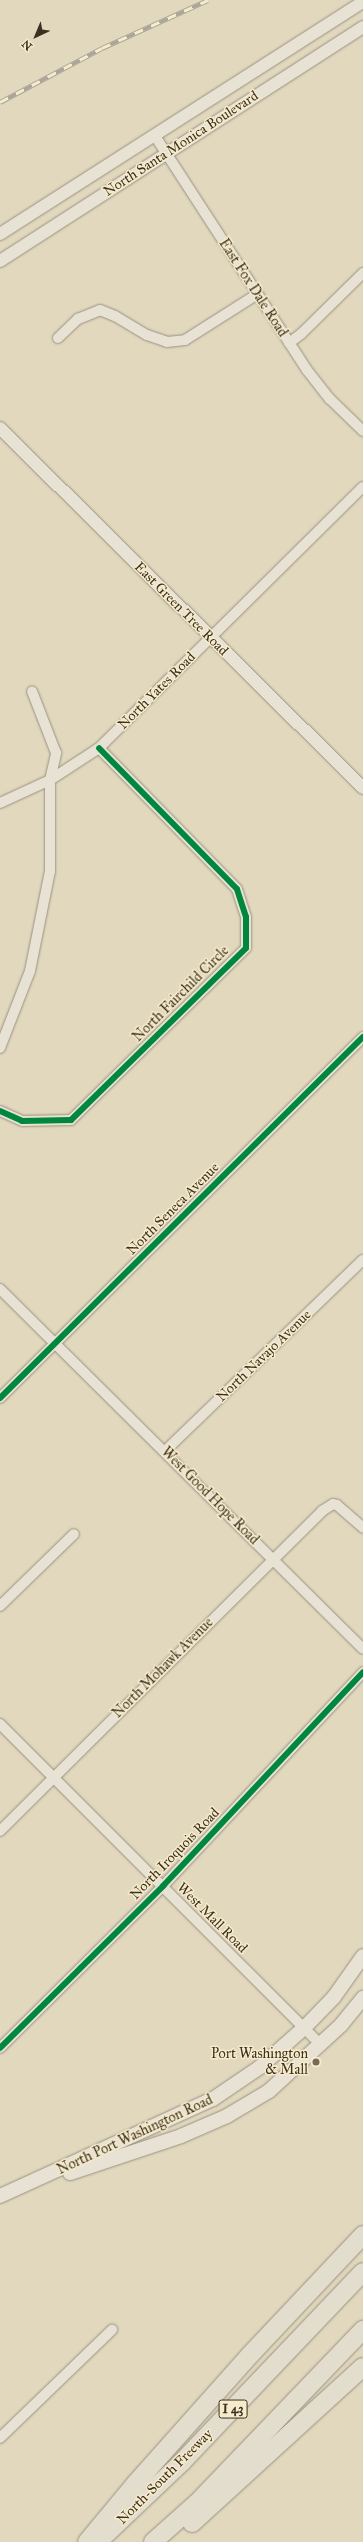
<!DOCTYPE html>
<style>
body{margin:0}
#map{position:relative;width:363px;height:2542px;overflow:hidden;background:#e2d8bd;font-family:"IM FELL Great Primer",serif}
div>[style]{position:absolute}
.roads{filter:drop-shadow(0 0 1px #999282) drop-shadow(0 0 1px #999282)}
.minor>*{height:10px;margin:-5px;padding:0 5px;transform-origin:5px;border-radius:5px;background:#e7e2d4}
.tertiary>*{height:12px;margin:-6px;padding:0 6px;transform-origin:6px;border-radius:6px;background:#e7e2d4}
.secondary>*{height:14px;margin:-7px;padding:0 7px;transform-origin:7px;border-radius:7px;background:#e7e2d4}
.motorway>*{height:18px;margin:-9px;padding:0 9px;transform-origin:9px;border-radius:9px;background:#e3ddcd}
.rail>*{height:4.5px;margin-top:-2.25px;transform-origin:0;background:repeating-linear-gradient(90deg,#f6ebca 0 9px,#aaa599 0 18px);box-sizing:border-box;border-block:1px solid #aaa599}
.cycleway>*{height:6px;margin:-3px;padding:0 3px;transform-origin:3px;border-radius:3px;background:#00873e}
.dots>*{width:11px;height:11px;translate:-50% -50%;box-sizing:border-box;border:2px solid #f6ebca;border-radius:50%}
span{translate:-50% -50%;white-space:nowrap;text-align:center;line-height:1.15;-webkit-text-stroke:3px #f6ebca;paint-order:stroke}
.shield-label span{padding:1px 3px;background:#f6ebca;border:1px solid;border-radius:3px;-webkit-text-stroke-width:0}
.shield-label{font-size:13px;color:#3c3022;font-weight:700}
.street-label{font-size:14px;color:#3c3022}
.poi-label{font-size:14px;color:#3c3022}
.right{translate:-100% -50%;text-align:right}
.north{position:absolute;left:16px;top:16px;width:40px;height:40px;-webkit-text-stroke:3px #f6ebca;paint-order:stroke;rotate:224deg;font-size:11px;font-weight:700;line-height:16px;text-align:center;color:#3c3022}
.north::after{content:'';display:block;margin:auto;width:14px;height:18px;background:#3c3022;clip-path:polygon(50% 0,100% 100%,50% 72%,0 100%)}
</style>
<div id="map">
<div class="roads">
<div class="minor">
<div style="left:155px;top:136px;width:279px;rotate:57deg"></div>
<div style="left:307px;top:370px;width:37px;rotate:52deg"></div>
<div style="left:330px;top:399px;width:46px;rotate:44.1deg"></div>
<div style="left:58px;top:338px;width:28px;rotate:-44deg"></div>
<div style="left:78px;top:319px;width:24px;rotate:-22deg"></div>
<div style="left:100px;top:310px;width:16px;rotate:22deg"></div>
<div style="left:115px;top:316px;width:37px;rotate:31deg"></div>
<div style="left:147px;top:335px;width:21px;rotate:19deg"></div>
<div style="left:167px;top:342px;width:18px;rotate:-6deg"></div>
<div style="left:185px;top:340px;width:84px;rotate:-32.4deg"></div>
<div style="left:289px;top:343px;width:15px;rotate:-37deg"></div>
<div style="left:301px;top:334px;width:87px;rotate:-44.5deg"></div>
<div style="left:0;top:803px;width:55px;rotate:-24.7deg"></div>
<div style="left:50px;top:780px;width:59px;rotate:-33.1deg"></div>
<div style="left:99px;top:748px;width:371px;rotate:-44.7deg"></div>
<div style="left:0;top:1048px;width:83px;rotate:-68.7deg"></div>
<div style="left:30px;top:971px;width:102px;rotate:-78.7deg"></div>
<div style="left:50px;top:871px;width:91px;rotate:-90deg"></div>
<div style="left:50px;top:780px;width:28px;rotate:-77deg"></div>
<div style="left:56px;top:753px;width:66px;rotate:-111.2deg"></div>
<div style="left:0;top:1111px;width:24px;rotate:24deg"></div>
<div style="left:22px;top:1121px;width:49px;rotate:-1.2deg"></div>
<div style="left:71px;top:1120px;width:245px;rotate:-44.5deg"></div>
<div style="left:246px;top:948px;width:31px;rotate:-90deg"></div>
<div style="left:246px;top:917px;width:29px;rotate:-108deg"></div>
<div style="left:237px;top:889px;width:197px;rotate:-134.4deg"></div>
<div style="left:0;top:1289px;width:511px;rotate:44.76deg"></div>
<div style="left:0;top:1398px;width:512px;rotate:-44.84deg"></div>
<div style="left:165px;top:1451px;width:275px;rotate:-44deg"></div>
<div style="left:0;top:1606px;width:103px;rotate:-44.2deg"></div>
<div style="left:0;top:1724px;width:454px;rotate:45deg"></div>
<div style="left:0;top:1831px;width:454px;rotate:-44.8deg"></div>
<div style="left:322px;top:1511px;width:13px;rotate:-32deg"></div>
<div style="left:333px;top:1504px;width:4px;rotate:14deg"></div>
<div style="left:337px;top:1505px;width:35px;rotate:41deg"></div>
<div style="left:0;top:2048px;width:230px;rotate:-44.8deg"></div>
<div style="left:163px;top:1886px;width:293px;rotate:-46.9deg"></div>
<div style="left:0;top:2438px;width:156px;rotate:-44deg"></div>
</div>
<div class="tertiary">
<div style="left:0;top:234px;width:431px;rotate:-32.6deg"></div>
<div style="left:0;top:261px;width:432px;rotate:-32.8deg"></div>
<div style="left:0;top:428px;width:511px;rotate:44.76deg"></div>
</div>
<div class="secondary">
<div style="left:70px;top:2173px;width:117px;rotate:-18.4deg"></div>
<div style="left:181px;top:2136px;width:50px;rotate:-23.5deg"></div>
<div style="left:227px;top:2116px;width:49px;rotate:-30.8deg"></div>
<div style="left:269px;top:2091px;width:98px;rotate:-42.5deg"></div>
<div style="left:341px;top:2025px;width:35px;rotate:-51deg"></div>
<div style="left:0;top:2196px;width:234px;rotate:-24.5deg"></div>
<div style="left:213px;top:2099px;width:57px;rotate:-34.2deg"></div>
<div style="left:260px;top:2067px;width:59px;rotate:-41.6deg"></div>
<div style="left:304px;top:2028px;width:43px;rotate:-45.9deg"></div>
<div style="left:334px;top:1997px;width:50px;rotate:-54.7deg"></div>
</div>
<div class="motorway">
<div style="left:192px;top:2523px;width:231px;rotate:-42.4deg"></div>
<div style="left:103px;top:2537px;width:109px;rotate:-43.5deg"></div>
<div style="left:182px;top:2462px;width:262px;rotate:-46.4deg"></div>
<div style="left:87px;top:2542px;width:77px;rotate:-50.3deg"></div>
<div style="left:136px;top:2483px;width:171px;rotate:-48.3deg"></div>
<div style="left:250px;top:2355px;width:165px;rotate:-46.7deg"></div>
<div style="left:153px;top:2542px;width:59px;rotate:-41.6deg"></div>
<div style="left:197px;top:2503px;width:240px;rotate:-46.2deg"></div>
</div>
</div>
<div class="rail">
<div style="left:0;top:102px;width:115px;rotate:-27.9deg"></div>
<div style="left:102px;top:48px;width:116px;rotate:-24.4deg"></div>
</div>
<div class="cycleway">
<div style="left:0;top:1111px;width:24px;rotate:24deg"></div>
<div style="left:22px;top:1121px;width:49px;rotate:-1.2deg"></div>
<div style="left:71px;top:1120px;width:245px;rotate:-44.5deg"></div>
<div style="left:246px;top:948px;width:31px;rotate:-90deg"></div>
<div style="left:246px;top:917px;width:29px;rotate:-108deg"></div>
<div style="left:237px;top:889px;width:197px;rotate:-134.4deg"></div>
<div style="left:0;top:1398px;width:512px;rotate:-44.84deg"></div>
<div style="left:0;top:2048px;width:230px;rotate:-44.8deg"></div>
<div style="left:163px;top:1886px;width:293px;rotate:-46.9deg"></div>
</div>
<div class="dots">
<div style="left:316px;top:2062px;background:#766b58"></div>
</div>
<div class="shield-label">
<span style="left:233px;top:2409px">I 43</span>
</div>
<div class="street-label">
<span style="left:181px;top:144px;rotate:-33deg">North Santa Monica Boulevard</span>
<span style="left:253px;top:288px;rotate:57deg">East Fox Dale Road</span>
<span style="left:181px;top:609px;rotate:45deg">East Green Tree Road</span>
<span style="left:157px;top:691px;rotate:-45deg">North Yates Road</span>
<span style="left:181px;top:994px;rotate:-45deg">North Fairchild Circle</span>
<span style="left:173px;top:1209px;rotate:-45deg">North Seneca Avenue</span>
<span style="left:264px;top:1356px;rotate:-44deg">North Navajo Avenue</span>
<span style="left:210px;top:1496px;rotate:45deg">West Good Hope Road</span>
<span style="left:163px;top:1668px;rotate:-45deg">North Mohawk Avenue</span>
<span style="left:175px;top:1854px;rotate:-46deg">North Iroquois Road</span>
<span style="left:212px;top:1918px;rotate:45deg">West Mall Road</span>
<span style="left:135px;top:2135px;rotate:-25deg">North Port Washington Road</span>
<span style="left:165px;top:2477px;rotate:-45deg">North-South Freeway</span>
</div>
<div class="poi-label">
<span class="right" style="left:308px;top:2062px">Port Washington<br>&amp; Mall</span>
</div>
<div class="north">N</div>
</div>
